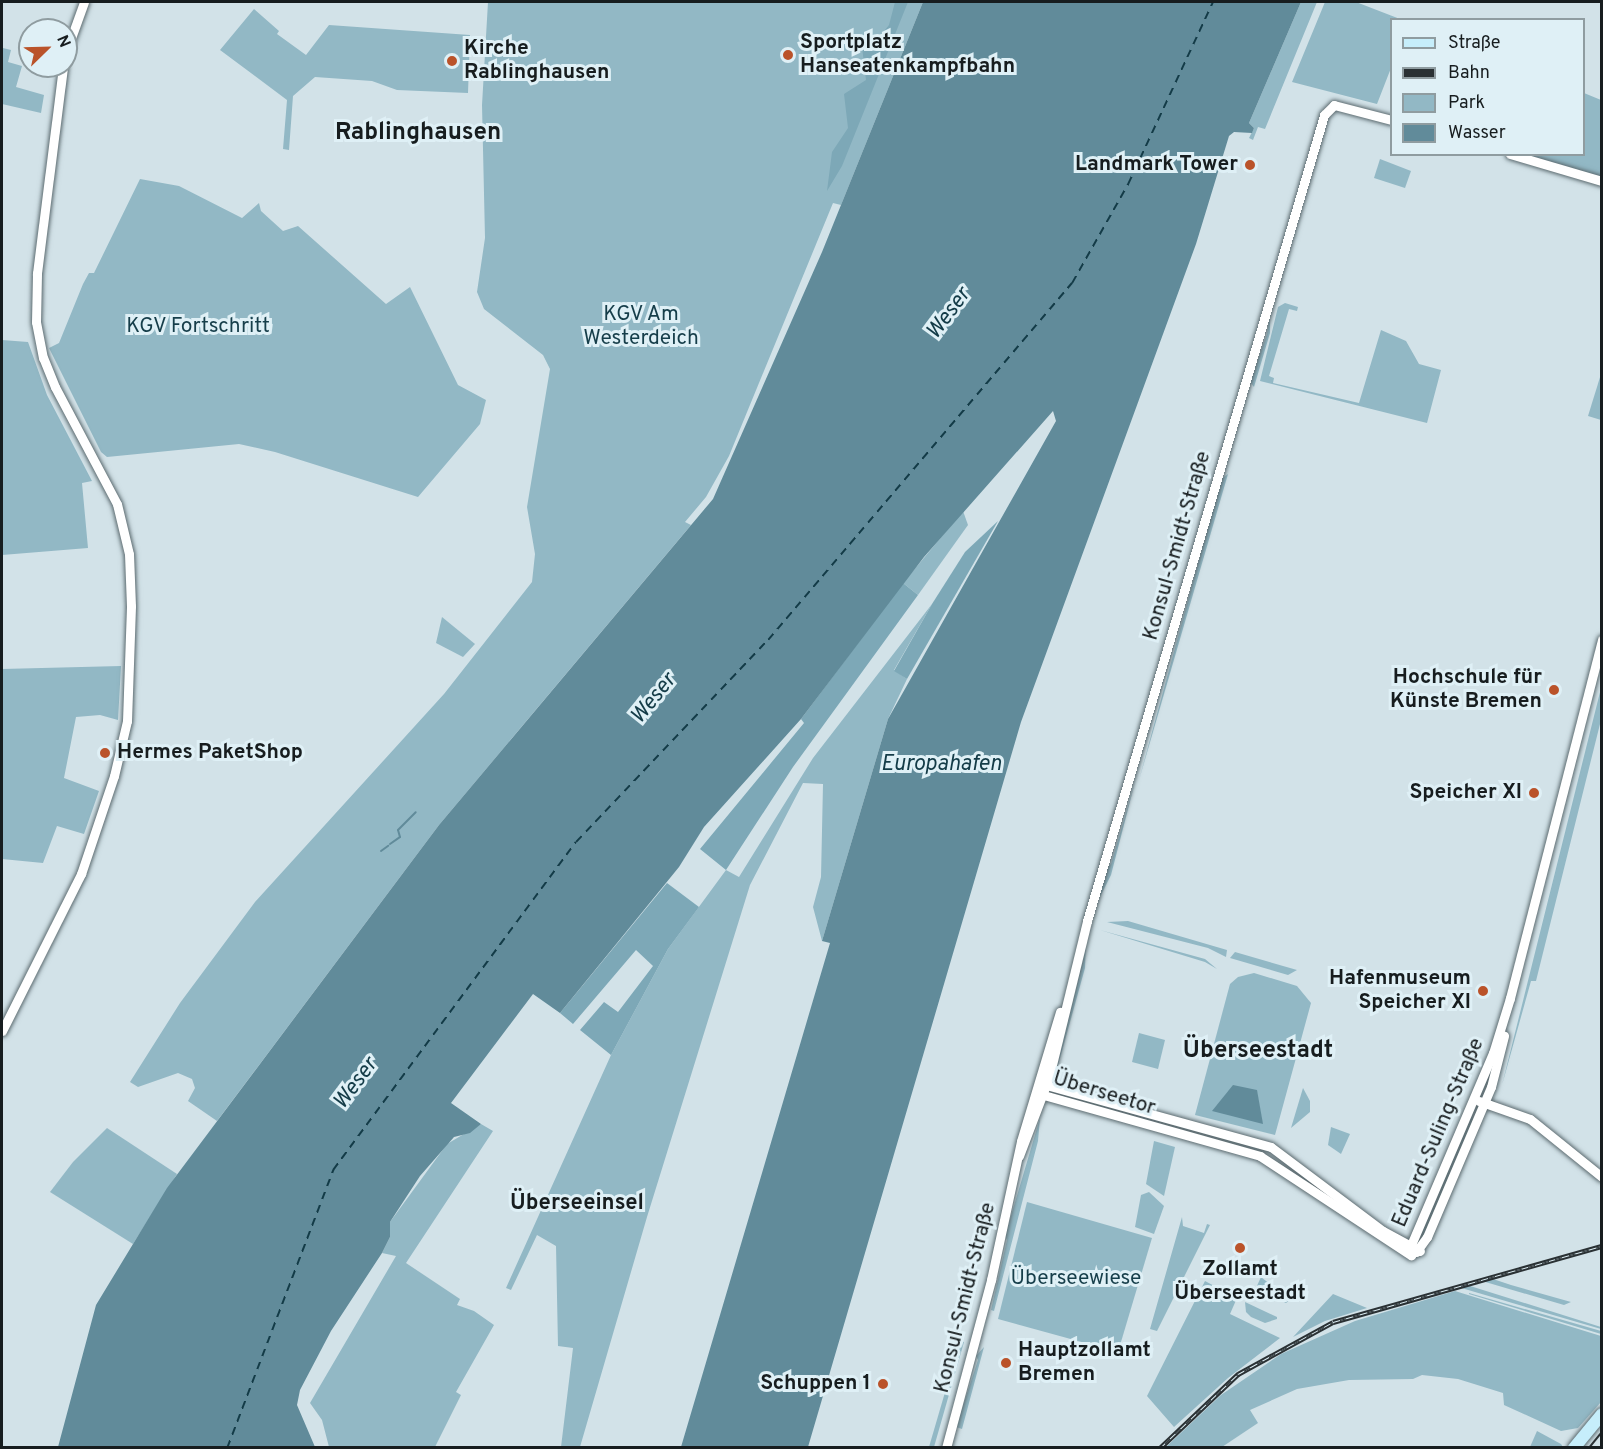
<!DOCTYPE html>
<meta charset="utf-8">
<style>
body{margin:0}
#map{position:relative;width:1603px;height:1449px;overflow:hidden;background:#d2e2e8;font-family:Overpass,sans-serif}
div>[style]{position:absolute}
.green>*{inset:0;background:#92b8c5}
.forest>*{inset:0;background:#7da8b7}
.water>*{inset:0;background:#618b9a}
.stream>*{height:2px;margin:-1px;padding:0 1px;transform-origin:1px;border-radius:1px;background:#618b9a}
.ferry>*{height:1.5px;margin-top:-0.75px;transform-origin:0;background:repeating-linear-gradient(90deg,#133b47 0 8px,transparent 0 14px)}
.roads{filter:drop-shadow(0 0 2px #5c6b70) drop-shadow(0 0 2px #5c6b70)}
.tertiary>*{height:9px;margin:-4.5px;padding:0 4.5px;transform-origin:4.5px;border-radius:4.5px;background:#fff}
.primary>*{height:12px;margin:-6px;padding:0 6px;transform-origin:6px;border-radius:6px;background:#c6eefb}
.tram>*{height:1.5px;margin:-0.75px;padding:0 0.75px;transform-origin:0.75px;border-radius:0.75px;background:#2a3134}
.rail>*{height:4.5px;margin-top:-2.25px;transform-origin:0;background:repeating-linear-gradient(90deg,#dff0f6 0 7px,#2a3134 0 14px);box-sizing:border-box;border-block:2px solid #2a3134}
.dots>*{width:16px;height:16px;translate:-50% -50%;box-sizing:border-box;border:3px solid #dff0f6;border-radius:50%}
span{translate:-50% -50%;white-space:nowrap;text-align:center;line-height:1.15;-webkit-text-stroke:6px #dff0f6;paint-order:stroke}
.poi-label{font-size:21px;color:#171d1f;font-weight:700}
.left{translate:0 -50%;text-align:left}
.right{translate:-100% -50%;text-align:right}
.park-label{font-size:21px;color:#163e4a}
.street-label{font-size:21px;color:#171d1f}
.water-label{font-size:22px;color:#133b47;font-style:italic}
.neighbourhood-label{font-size:22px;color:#171d1f;font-weight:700}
.quarter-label{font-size:24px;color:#171d1f;font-weight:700}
.frame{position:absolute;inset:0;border:3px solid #171d1f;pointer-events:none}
.legend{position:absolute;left:1390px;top:18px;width:195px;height:138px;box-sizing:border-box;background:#dff0f6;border:2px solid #8f9ca0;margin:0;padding:8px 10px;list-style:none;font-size:18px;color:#171d1f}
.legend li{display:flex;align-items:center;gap:12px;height:30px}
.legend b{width:30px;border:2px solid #8f9ca0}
.north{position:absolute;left:18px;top:18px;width:60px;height:60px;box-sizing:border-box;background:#dff0f6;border:2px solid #8f9ca0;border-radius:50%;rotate:67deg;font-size:16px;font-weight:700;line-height:24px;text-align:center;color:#171d1f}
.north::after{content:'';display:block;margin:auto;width:21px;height:27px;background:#ba532a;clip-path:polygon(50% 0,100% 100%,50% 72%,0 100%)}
</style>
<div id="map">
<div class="green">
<div style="clip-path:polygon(488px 2px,923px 2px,841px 205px,833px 203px,729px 456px,706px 497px,685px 522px,691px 525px,439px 825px,217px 1121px,188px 1101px,195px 1088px,192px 1079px,178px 1073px,138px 1087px,130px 1082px,180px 1003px,255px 902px,444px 694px,532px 582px,535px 554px,527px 507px,550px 369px,543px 355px,484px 309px,477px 292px,485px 238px,482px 105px)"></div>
<div style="clip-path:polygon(1301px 2px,1317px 2px,1265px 129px,1258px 127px,1253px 140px,1249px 138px,1254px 128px,1249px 123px)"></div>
<div style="clip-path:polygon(1325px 2px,1356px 2px,1400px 19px,1392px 20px,1391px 68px,1377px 104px,1292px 82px)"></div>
<div style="clip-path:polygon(254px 9px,279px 31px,277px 34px,306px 55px,329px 25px,470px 35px,468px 93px,397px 90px,372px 81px,315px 77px,293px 96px,289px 150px,283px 149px,287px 100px,220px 50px)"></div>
<div style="clip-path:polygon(3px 48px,11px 50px,8px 62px,22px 66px,16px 87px,44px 95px,41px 113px,2px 104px)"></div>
<div style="clip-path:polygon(1584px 93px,1601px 100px,1601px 178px,1522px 155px,1584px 154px)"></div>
<div style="clip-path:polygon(1380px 159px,1411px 171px,1405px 188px,1374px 178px)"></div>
<div style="clip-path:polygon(140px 179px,179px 186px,242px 218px,259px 203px,261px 211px,283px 231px,298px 226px,386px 304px,410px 287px,458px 385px,486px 400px,480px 424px,418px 497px,275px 452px,239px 444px,107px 457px,101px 452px,49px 348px,59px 343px,83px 284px,89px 273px,94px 273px)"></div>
<div style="clip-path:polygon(1285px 303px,1298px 307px,1297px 311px,1289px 309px,1269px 376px,1274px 378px,1273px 383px,1359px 403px,1381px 330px,1406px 341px,1419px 364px,1441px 370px,1427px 423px,1260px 381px,1278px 307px)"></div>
<div style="clip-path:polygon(1270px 313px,1270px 333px,1254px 387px,1250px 382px,1267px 334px)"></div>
<div style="clip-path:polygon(2px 340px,28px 342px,47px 395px,92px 481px,82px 483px,88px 548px,2px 555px)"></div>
<div style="clip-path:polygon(1601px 374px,1602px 420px,1601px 420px,1588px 416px)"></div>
<div style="clip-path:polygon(1228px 474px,1139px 780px,1221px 479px)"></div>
<div style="clip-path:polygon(963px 511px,968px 525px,918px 595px,903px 583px)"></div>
<div style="clip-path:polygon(932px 604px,894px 670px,907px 679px,888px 719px,822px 941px,813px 907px,821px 877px,823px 784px,803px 783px,750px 885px,647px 1217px,580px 1447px,561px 1447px,573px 1348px,558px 1346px,556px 1246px,537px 1235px,511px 1290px,506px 1288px,611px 1055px,668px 949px,726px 870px,739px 877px,813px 758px)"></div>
<div style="clip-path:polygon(442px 617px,475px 644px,463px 657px,436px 643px)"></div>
<div style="clip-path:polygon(121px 666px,118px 720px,100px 715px,76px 717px,64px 778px,99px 791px,84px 834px,57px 826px,43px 863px,2px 859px,2px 669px)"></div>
<div style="clip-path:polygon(1601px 688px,1601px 720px,1536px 981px,1531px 981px,1502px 1085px)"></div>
<div style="clip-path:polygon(1135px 782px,1111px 875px,1098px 901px,1107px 867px,1111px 864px)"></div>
<div style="clip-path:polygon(1128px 921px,1227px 950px,1226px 957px,1208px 948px,1107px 922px)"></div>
<div style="clip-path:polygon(1100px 930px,1205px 959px,1217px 969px,1205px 962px)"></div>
<div style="clip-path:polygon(1086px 940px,1085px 968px,1057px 1069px,1056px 1063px)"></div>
<div style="clip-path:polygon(1235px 952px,1297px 970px,1288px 975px,1230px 958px)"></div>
<div style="clip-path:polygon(1254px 973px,1297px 986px,1311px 1003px,1275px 1135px,1195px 1115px,1230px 984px,1238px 977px)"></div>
<div style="clip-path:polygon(1139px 1033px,1165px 1040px,1158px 1069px,1132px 1062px)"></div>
<div style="clip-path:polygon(1303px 1088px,1310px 1101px,1310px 1112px,1291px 1128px)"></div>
<div style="clip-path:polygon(1469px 1116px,1473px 1118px,1423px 1239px,1419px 1236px)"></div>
<div style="clip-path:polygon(1040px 1118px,1038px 1141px,994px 1311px,991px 1310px,1007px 1240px,1005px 1236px)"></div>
<div style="clip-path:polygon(481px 1124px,493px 1131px,406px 1263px,460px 1299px,457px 1305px,474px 1311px,494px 1325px,456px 1392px,461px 1395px,435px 1447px,329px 1447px,322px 1420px,310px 1403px,396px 1256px,382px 1253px,390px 1237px,390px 1222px,447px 1144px)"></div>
<div style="clip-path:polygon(1331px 1127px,1350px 1134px,1341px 1154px,1328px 1145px)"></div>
<div style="clip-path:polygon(107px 1128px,177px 1174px,133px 1244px,50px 1192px,73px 1162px)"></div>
<div style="clip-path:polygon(1154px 1141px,1175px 1147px,1164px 1196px,1146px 1184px)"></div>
<div style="clip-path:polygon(1149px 1192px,1164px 1206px,1154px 1234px,1135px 1227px,1141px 1195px)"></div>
<div style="clip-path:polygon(1027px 1202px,1152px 1238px,1118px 1352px,998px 1319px)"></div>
<div style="clip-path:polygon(1182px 1217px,1183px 1226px,1204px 1233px,1207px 1224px,1210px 1225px,1157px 1331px,1150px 1329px)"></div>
<div style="clip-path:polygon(1261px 1277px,1290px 1300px,1286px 1303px,1256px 1288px)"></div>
<div style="clip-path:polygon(1490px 1278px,1511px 1285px,1571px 1302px,1564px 1305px,1482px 1281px)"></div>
<div style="clip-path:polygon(1205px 1281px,1237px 1298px,1230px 1314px,1280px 1338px,1228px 1378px,1174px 1427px,1147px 1396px)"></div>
<div style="clip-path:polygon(1467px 1285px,1601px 1327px,1601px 1329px,1458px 1287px)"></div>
<div style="clip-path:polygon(1455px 1291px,1601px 1336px,1601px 1402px,1578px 1428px,1561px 1431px,1504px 1405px,1503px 1393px,1458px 1379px,1422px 1375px,1413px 1379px,1349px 1380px,1297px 1389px,1250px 1410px,1258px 1423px,1222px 1447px,1166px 1447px,1221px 1395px,1281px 1354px,1355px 1321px)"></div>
<div style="clip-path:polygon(1469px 1293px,1601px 1331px,1601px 1334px,1469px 1294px)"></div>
<div style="clip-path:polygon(1333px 1294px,1367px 1308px,1325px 1321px,1293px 1337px)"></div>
<div style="clip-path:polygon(1245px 1302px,1277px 1317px,1277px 1319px,1265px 1323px,1251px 1317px,1246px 1312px)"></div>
<div style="clip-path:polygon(960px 1341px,964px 1342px,934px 1447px,929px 1447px)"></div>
<div style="clip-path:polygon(984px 1347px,962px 1429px,956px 1427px,978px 1360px,976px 1356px)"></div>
<div style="clip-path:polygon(1537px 1431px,1561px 1444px,1563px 1447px,1530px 1447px)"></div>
</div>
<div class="forest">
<div style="clip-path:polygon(895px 2px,908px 2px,842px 166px,827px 191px,832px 152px,848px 128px,844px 94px,866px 80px,862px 47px,877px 40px,889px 25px)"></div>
<div style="clip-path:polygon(998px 521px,907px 679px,894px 671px,932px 604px,965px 552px)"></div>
<div style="clip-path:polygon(903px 583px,918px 595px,793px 767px,726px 870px,700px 849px,804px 723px,801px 719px)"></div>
<div style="clip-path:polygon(667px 883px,699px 907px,668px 949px,611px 1055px,580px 1030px,604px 1002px,618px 1012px,653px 966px,636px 950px,573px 1024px,560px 1013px)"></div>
</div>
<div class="water">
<div style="clip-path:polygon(923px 2px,1301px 2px,1249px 123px,1254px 128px,1252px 133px,1234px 132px,1229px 136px,1196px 244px,1021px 722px,808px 1447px,681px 1447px,830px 943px,822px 941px,888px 719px,1056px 421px,1053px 411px,924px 557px,801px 719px,704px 827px,679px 867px,560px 1013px,533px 994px,451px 1103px,481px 1124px,470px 1133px,454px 1137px,420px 1176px,390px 1222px,390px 1237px,382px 1253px,331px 1331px,300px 1390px,297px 1405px,315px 1447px,58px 1447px,96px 1305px,167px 1188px,439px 825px,713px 499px,822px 252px)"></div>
<div style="clip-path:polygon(1233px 1085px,1257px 1090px,1263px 1124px,1212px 1111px)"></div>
</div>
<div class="stream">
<div style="left:390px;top:844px;width:12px;rotate:-35deg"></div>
<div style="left:400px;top:837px;width:7px;rotate:-106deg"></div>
<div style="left:398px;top:830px;width:25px;rotate:-45deg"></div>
<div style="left:381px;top:851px;width:9px;rotate:-36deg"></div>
</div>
<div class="ferry">
<div style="left:227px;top:1448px;width:298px;rotate:-69.1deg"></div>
<div style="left:333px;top:1170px;width:408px;rotate:-53.5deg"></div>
<div style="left:576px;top:842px;width:279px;rotate:-46.5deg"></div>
<div style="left:768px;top:640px;width:469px;rotate:-49.6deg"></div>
<div style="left:1072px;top:283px;width:114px;rotate:-60.5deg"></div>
<div style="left:1128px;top:184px;width:201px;rotate:-65deg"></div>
</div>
<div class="roads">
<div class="tertiary">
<div style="left:66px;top:52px;width:53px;rotate:-70.2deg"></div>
<div style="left:1510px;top:154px;width:96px;rotate:16.4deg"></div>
<div style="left:2px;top:1031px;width:176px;rotate:-63.3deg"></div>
<div style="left:81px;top:874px;width:103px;rotate:-71.4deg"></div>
<div style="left:114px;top:776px;width:57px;rotate:-76.7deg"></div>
<div style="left:127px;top:721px;width:115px;rotate:-88deg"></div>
<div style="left:131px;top:606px;width:52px;rotate:-92.2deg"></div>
<div style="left:129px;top:554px;width:51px;rotate:-103.5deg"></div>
<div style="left:117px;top:504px;width:132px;rotate:-117.9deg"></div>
<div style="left:55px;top:387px;width:31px;rotate:-112deg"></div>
<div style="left:43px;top:358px;width:37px;rotate:-101deg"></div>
<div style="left:36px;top:322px;width:49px;rotate:-88.8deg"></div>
<div style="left:37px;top:273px;width:209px;rotate:-82.8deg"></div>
<div style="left:1041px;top:1088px;width:6px;rotate:-31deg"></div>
<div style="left:1046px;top:1085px;width:233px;rotate:15.4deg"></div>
<div style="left:1271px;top:1147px;width:140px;rotate:36.9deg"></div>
<div style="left:1383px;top:1231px;width:42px;rotate:28.4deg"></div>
<div style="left:1040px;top:1094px;width:229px;rotate:15.7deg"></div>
<div style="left:1260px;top:1156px;width:181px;rotate:33.3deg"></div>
<div style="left:1479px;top:1101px;width:54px;rotate:19.4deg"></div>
<div style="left:1530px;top:1119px;width:92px;rotate:38.9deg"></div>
<div style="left:1019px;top:1156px;width:85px;rotate:-69.2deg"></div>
<div style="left:1049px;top:1077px;width:161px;rotate:-76.3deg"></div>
<div style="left:1087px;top:921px;width:840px;rotate:-73.61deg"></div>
<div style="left:1324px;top:115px;width:14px;rotate:-45deg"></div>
<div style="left:1334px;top:105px;width:60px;rotate:14.5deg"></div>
<div style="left:1416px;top:1252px;width:19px;rotate:-54deg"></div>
<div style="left:1427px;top:1237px;width:163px;rotate:-66.9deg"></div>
<div style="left:1491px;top:1087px;width:53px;rotate:-75.7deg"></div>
<div style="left:1411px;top:1255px;width:10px;rotate:-90deg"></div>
<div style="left:1411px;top:1245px;width:209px;rotate:-66.9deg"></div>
<div style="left:1493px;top:1053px;width:58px;rotate:-72.8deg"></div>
<div style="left:1510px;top:998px;width:370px;rotate:-75.6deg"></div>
<div style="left:946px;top:1448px;width:174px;rotate:-75deg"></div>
<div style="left:991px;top:1280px;width:142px;rotate:-77.8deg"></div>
<div style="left:1021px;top:1141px;width:135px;rotate:-73.2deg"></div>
</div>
<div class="primary">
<div style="left:1574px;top:1448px;width:44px;rotate:-50.5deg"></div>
</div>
</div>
<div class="tram">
<div style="left:1589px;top:1448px;width:21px;rotate:-51deg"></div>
</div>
<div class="rail">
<div style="left:1160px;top:1448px;width:108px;rotate:-43.5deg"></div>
<div style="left:1238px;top:1374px;width:108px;rotate:-28.7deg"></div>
<div style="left:1333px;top:1322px;width:280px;rotate:-15.8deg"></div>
</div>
<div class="dots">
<div style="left:788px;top:55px;background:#ba532a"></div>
<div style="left:452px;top:61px;background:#ba532a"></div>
<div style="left:1250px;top:165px;background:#ba532a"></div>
<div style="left:1554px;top:690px;background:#ba532a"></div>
<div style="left:105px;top:753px;background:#ba532a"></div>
<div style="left:1534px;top:793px;background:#ba532a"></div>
<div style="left:1483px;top:991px;background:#ba532a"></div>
<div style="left:1240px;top:1248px;background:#ba532a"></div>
<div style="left:1006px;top:1363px;background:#ba532a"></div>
<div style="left:883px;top:1384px;background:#ba532a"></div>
</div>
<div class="poi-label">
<span class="left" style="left:800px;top:55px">Sportplatz<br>Hanseatenkampfbahn</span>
<span class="left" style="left:464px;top:61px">Kirche<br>Rablinghausen</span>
<span class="right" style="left:1238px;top:165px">Landmark Tower</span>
<span class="right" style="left:1542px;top:690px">Hochschule für<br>Künste Bremen</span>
<span class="left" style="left:117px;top:753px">Hermes PaketShop</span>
<span class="right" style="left:1522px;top:793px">Speicher XI</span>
<span class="right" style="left:1471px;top:991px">Hafenmuseum<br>Speicher XI</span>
<span style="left:1240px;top:1282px">Zollamt<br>Überseestadt</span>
<span class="left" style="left:1018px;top:1363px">Hauptzollamt<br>Bremen</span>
<span class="right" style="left:871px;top:1384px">Schuppen 1</span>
</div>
<div class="park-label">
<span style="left:641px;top:327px">KGV Am<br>Westerdeich</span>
<span style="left:198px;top:327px">KGV Fortschritt</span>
<span style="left:1076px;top:1279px">Überseewiese</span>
</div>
<div class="street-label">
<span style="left:1178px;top:546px;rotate:-74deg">Konsul-Smidt-Straße</span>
<span style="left:1104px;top:1094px;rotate:17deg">Überseetor</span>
<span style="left:1439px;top:1133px;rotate:-67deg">Eduard-Suling-Straße</span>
<span style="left:966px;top:1298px;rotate:-76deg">Konsul-Smidt-Straße</span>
</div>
<div class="water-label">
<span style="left:949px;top:314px;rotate:-53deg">Weser</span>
<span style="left:654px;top:699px;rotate:-51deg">Weser</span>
<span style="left:941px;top:765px">Europahafen</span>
<span style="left:356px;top:1084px;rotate:-53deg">Weser</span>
</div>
<div class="neighbourhood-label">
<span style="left:577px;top:1204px">Überseeinsel</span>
</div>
<div class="quarter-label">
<span style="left:418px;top:134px">Rablinghausen</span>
<span style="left:1258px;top:1052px">Überseestadt</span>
</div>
<div class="frame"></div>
<ul class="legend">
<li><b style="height:8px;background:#c6eefb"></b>Straße</li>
<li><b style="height:8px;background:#2a3134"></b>Bahn</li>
<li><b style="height:16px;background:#92b8c5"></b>Park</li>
<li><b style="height:16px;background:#618b9a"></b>Wasser</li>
</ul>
<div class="north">N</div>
</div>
